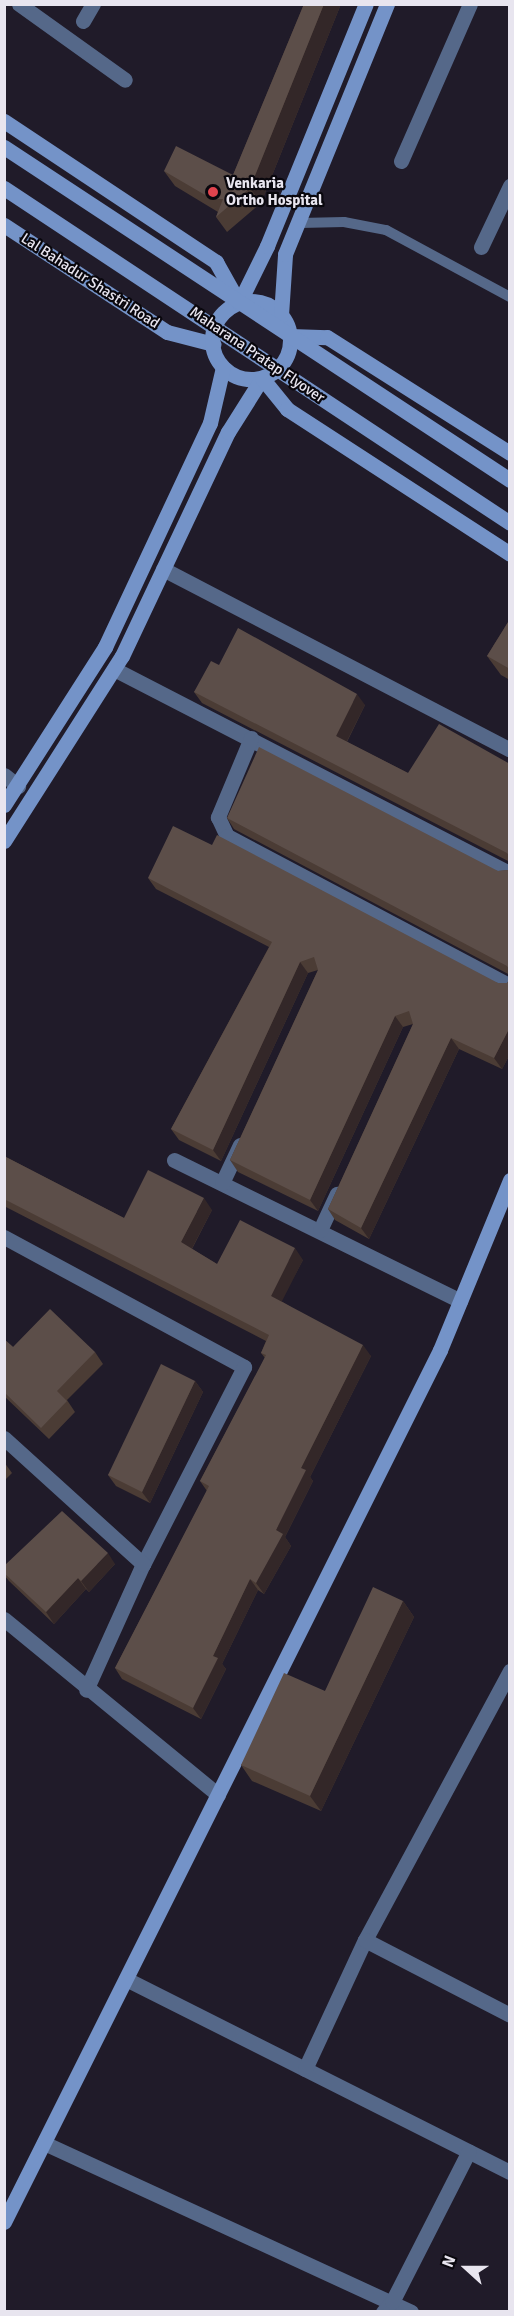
<!DOCTYPE html>
<style>
body{margin:0}
#map{position:relative;width:514px;height:2316px;overflow:hidden;background:#201b29;font-family:Signika,sans-serif}
div>[style]{position:absolute}
.lane>*{height:10px;margin:-5px;padding:0 5px;transform-origin:5px;border-radius:5px;background:#556889}
.street>*{height:15px;margin:-7.5px;padding:0 7.5px;transform-origin:7.5px;border-radius:7.5px;background:#556889}
.secondary>*{height:15px;margin:-7.5px;padding:0 7.5px;transform-origin:7.5px;border-radius:7.5px;background:#7493c8}
.secondary>.ring{margin:-7.5px;padding:0;box-sizing:content-box;background:none;border:15px solid #7493c8;border-radius:50%}
.secondary-bridge>*{height:15px;margin:-7.5px;padding:0 7.5px;transform-origin:7.5px;border-radius:7.5px;background:#7493c8}
.wall>*{inset:0;background:#4b3c35}
.shaded-wall>*{inset:0;background:#332728}
.building>*{inset:0;background:#5c4e49}
.dots>*{width:16px;height:16px;translate:-50% -50%;box-sizing:border-box;border:3px solid #09070d;border-radius:50%}
span{translate:-50% -50%;white-space:nowrap;text-align:center;line-height:1.15;-webkit-text-stroke:4.5px #09070d;paint-order:stroke}
.poi-label{font-size:15px;color:#e8e5ef;font-weight:700}
.left{translate:0 -50%;text-align:left}
.street-label{font-size:15px;color:#e8e5ef}
.frame{position:absolute;inset:0;border:6px solid #e8e5ef;pointer-events:none}
.north{position:absolute;left:436px;top:2238px;width:60px;height:60px;-webkit-text-stroke:4px #09070d;paint-order:stroke;rotate:291deg;font-size:16px;font-weight:700;line-height:24px;text-align:center;color:#e8e5ef}
.north::after{content:'';display:block;margin:auto;width:21px;height:27px;background:#e8e5ef;clip-path:polygon(50% 0,100% 100%,50% 72%,0 100%)}
</style>
<div id="map">
<div class="lane">
<div style="left:300px;top:223px;width:44px;rotate:-1.3deg"></div>
<div style="left:344px;top:222px;width:43px;rotate:10.8deg"></div>
<div style="left:386px;top:230px;width:141px;rotate:28.4deg"></div>
</div>
<div class="street">
<div style="left:19px;top:4px;width:130px;rotate:35.6deg"></div>
<div style="left:83px;top:21px;width:20px;rotate:-60deg"></div>
<div style="left:401px;top:161px;width:171px;rotate:-66.3deg"></div>
<div style="left:481px;top:247px;width:68px;rotate:-64.6deg"></div>
<div style="left:163px;top:569px;width:391px;rotate:27.5deg"></div>
<div style="left:114px;top:669px;width:445px;rotate:27.3deg"></div>
<div style="left:251px;top:738px;width:86px;rotate:112.7deg"></div>
<div style="left:218px;top:817px;width:21px;rotate:65deg"></div>
<div style="left:227px;top:836px;width:320px;rotate:27.9deg"></div>
<div style="left:4px;top:775px;width:18px;rotate:38deg"></div>
<div style="left:174px;top:1160px;width:319px;rotate:26.2deg"></div>
<div style="left:222px;top:1183px;width:42px;rotate:-64.7deg"></div>
<div style="left:320px;top:1230px;width:40px;rotate:-65deg"></div>
<div style="left:4px;top:1237px;width:273px;rotate:28.4deg"></div>
<div style="left:244px;top:1367px;width:221px;rotate:117.1deg"></div>
<div style="left:143px;top:1564px;width:138px;rotate:114.3deg"></div>
<div style="left:4px;top:1438px;width:188px;rotate:42.2deg"></div>
<div style="left:4px;top:1619px;width:277px;rotate:39.4deg"></div>
<div style="left:365px;top:1940px;width:306px;rotate:-61.7deg"></div>
<div style="left:126px;top:1979px;width:430px;rotate:26.7deg"></div>
<div style="left:305px;top:2069px;width:142px;rotate:-65.1deg"></div>
<div style="left:365px;top:1940px;width:163px;rotate:27.3deg"></div>
<div style="left:44px;top:2143px;width:404px;rotate:24.7deg"></div>
<div style="left:383px;top:2312px;width:13px;rotate:-48deg"></div>
<div style="left:392px;top:2302px;width:169px;rotate:-63deg"></div>
</div>
<div class="secondary">
<div style="left:4px;top:121px;width:255px;rotate:33.6deg"></div>
<div style="left:216px;top:262px;width:47px;rotate:60.7deg"></div>
<div style="left:4px;top:225px;width:195px;rotate:33.3deg"></div>
<div style="left:167px;top:332px;width:48px;rotate:14.6deg"></div>
<div class="ring" style="left:212px;top:301px;width:63px;height:63px"></div>
<div style="left:239px;top:303px;width:64px;rotate:-63.8deg"></div>
<div style="left:267px;top:246px;width:261px;rotate:-67.8deg"></div>
<div style="left:281px;top:315px;width:61px;rotate:-86.2deg"></div>
<div style="left:285px;top:254px;width:270px;rotate:-67.8deg"></div>
<div style="left:290px;top:336px;width:37px;rotate:2deg"></div>
<div style="left:327px;top:337px;width:217px;rotate:32.4deg"></div>
<div style="left:4px;top:805px;width:188px;rotate:-57.4deg"></div>
<div style="left:105px;top:647px;width:247px;rotate:-64.9deg"></div>
<div style="left:210px;top:423px;width:57px;rotate:-76.9deg"></div>
<div style="left:4px;top:841px;width:219px;rotate:-57.5deg"></div>
<div style="left:122px;top:656px;width:248px;rotate:-64.7deg"></div>
<div style="left:228px;top:432px;width:64px;rotate:-57.8deg"></div>
<div style="left:262px;top:378px;width:40px;rotate:51deg"></div>
<div style="left:287px;top:409px;width:266px;rotate:33deg"></div>
<div style="left:4px;top:2222px;width:975px;rotate:-63.43deg"></div>
<div style="left:440px;top:1350px;width:184px;rotate:-67.6deg"></div>
</div>
<div class="secondary-bridge">
<div style="left:4px;top:147px;width:606px;rotate:33.35deg"></div>
<div style="left:4px;top:188px;width:607px;rotate:33.51deg"></div>
</div>
<div class="wall">
<div style="clip-path:polygon(304px 4px,341px 4px,261px 203px,227px 232px,216px 217px,218px 212px,175px 186px,164px 171px,233px 175px)"></div>
<div style="clip-path:polygon(510px 619px,510px 680px,501px 675px,487px 656px)"></div>
<div style="clip-path:polygon(219px 665px,365px 705px,347px 742px,408px 773px,510px 764px,510px 862px,202px 703px,194px 692px)"></div>
<div style="clip-path:polygon(227px 818px,498px 871px,508px 870px,510px 866px,510px 975px,234px 829px)"></div>
<div style="clip-path:polygon(148px 878px,498px 983px,507px 983px,510px 979px,510px 1054px,502px 1069px,459px 1049px,369px 1239px,335px 1220px,328px 1209px,413px 1024px,403px 1027px,318px 1211px,238px 1172px,230px 1160px,318px 970px,308px 973px,221px 1161px,179px 1140px,171px 1129px,269px 947px,156px 889px)"></div>
<div style="clip-path:polygon(4px 1156px,124px 1218px,212px 1210px,192px 1249px,217px 1264px,303px 1260px,281px 1301px,371px 1356px,310px 1477px,313px 1481px,285px 1537px,291px 1546px,264px 1594px,258px 1590px,222px 1664px,226px 1669px,201px 1719px,122px 1679px,115px 1668px,207px 1491px,200px 1481px,265px 1358px,261px 1353px,266px 1341px,4px 1206px)"></div>
<div style="clip-path:polygon(4px 1339px,13px 1347px,95px 1352px,103px 1364px,67px 1400px,75px 1412px,49px 1439px,4px 1396px)"></div>
<div style="clip-path:polygon(195px 1381px,203px 1392px,150px 1503px,116px 1486px,108px 1475px)"></div>
<div style="clip-path:polygon(4px 1462px,12px 1473px,4px 1481px)"></div>
<div style="clip-path:polygon(115px 1564px,89px 1592px,86px 1589px,54px 1624px,9px 1581px,4px 1575px,4px 1566px)"></div>
<div style="clip-path:polygon(403px 1601px,414px 1617px,321px 1811px,252px 1781px,241px 1765px,325px 1691px)"></div>
</div>
<div class="shaded-wall">
<div style="clip-path:polygon(324px 4px,341px 4px,261px 203px,250px 188px)"></div>
<div style="clip-path:polygon(357px 694px,365px 705px,344px 747px,336px 736px)"></div>
<div style="clip-path:polygon(300px 962px,308px 973px,221px 1161px,213px 1150px)"></div>
<div style="clip-path:polygon(395px 1016px,403px 1027px,318px 1211px,310px 1200px)"></div>
<div style="clip-path:polygon(510px 1027px,510px 1054px,502px 1069px,494px 1058px)"></div>
<div style="clip-path:polygon(451px 1038px,459px 1049px,369px 1239px,361px 1228px)"></div>
<div style="clip-path:polygon(204px 1198px,212px 1210px,189px 1254px,181px 1242px)"></div>
<div style="clip-path:polygon(295px 1248px,303px 1260px,279px 1307px,271px 1296px)"></div>
<div style="clip-path:polygon(363px 1345px,371px 1356px,310px 1477px,313px 1481px,285px 1537px,291px 1546px,264px 1594px,256px 1583px,276px 1530px,301px 1468px)"></div>
<div style="clip-path:polygon(195px 1381px,203px 1392px,150px 1503px,142px 1492px)"></div>
<div style="clip-path:polygon(108px 1553px,115px 1564px,89px 1592px,81px 1581px)"></div>
<div style="clip-path:polygon(78px 1578px,86px 1589px,54px 1624px,46px 1612px)"></div>
<div style="clip-path:polygon(250px 1579px,258px 1590px,222px 1664px,226px 1669px,201px 1719px,193px 1708px,213px 1656px)"></div>
<div style="clip-path:polygon(403px 1601px,414px 1617px,321px 1811px,310px 1796px)"></div>
</div>
<div class="building">
<div style="clip-path:polygon(304px 4px,324px 4px,250px 188px,216px 217px,223px 199px,212px 199px,164px 171px,176px 146px,233px 175px)"></div>
<div style="clip-path:polygon(510px 619px,510px 669px,487px 656px)"></div>
<div style="clip-path:polygon(238px 628px,357px 694px,336px 736px,408px 773px,439px 724px,510px 764px,510px 857px,507px 853px,194px 692px,211px 661px,219px 665px)"></div>
<div style="clip-path:polygon(259px 747px,498px 871px,508px 870px,510px 866px,510px 971px,507px 966px,227px 818px)"></div>
<div style="clip-path:polygon(173px 826px,212px 845px,217px 835px,498px 983px,507px 983px,510px 979px,510px 1027px,494px 1058px,451px 1038px,361px 1228px,328px 1209px,413px 1024px,409px 1011px,395px 1016px,310px 1200px,230px 1160px,318px 970px,314px 957px,300px 962px,213px 1150px,171px 1129px,272px 942px,148px 878px)"></div>
<div style="clip-path:polygon(4px 1156px,124px 1218px,148px 1170px,204px 1198px,181px 1242px,217px 1264px,240px 1220px,295px 1248px,271px 1296px,363px 1345px,301px 1468px,306px 1470px,276px 1530px,283px 1534px,256px 1583px,250px 1579px,213px 1656px,218px 1658px,193px 1708px,115px 1668px,209px 1486px,200px 1481px,266px 1355px,261px 1353px,269px 1335px,4px 1199px)"></div>
<div style="clip-path:polygon(50px 1309px,95px 1352px,57px 1391px,67px 1401px,41px 1428px,4px 1392px,4px 1339px,13px 1347px)"></div>
<div style="clip-path:polygon(161px 1364px,195px 1381px,142px 1492px,108px 1475px)"></div>
<div style="clip-path:polygon(62px 1511px,108px 1553px,81px 1581px,78px 1578px,46px 1612px,4px 1573px,4px 1566px)"></div>
<div style="clip-path:polygon(373px 1587px,403px 1601px,310px 1796px,241px 1765px,284px 1673px,325px 1691px)"></div>
</div>
<div class="dots">
<div style="left:213px;top:192px;background:#e0444e"></div>
</div>
<div class="poi-label">
<span class="left" style="left:226px;top:192px">Venkaria<br>Ortho Hospital</span>
</div>
<div class="street-label">
<span style="left:90px;top:281px;rotate:33deg">Lal Bahadur Shastri Road</span>
<span style="left:257px;top:355px;rotate:34deg">Maharana Pratap Flyover</span>
</div>
<div class="frame"></div>
<div class="north">N</div>
</div>
